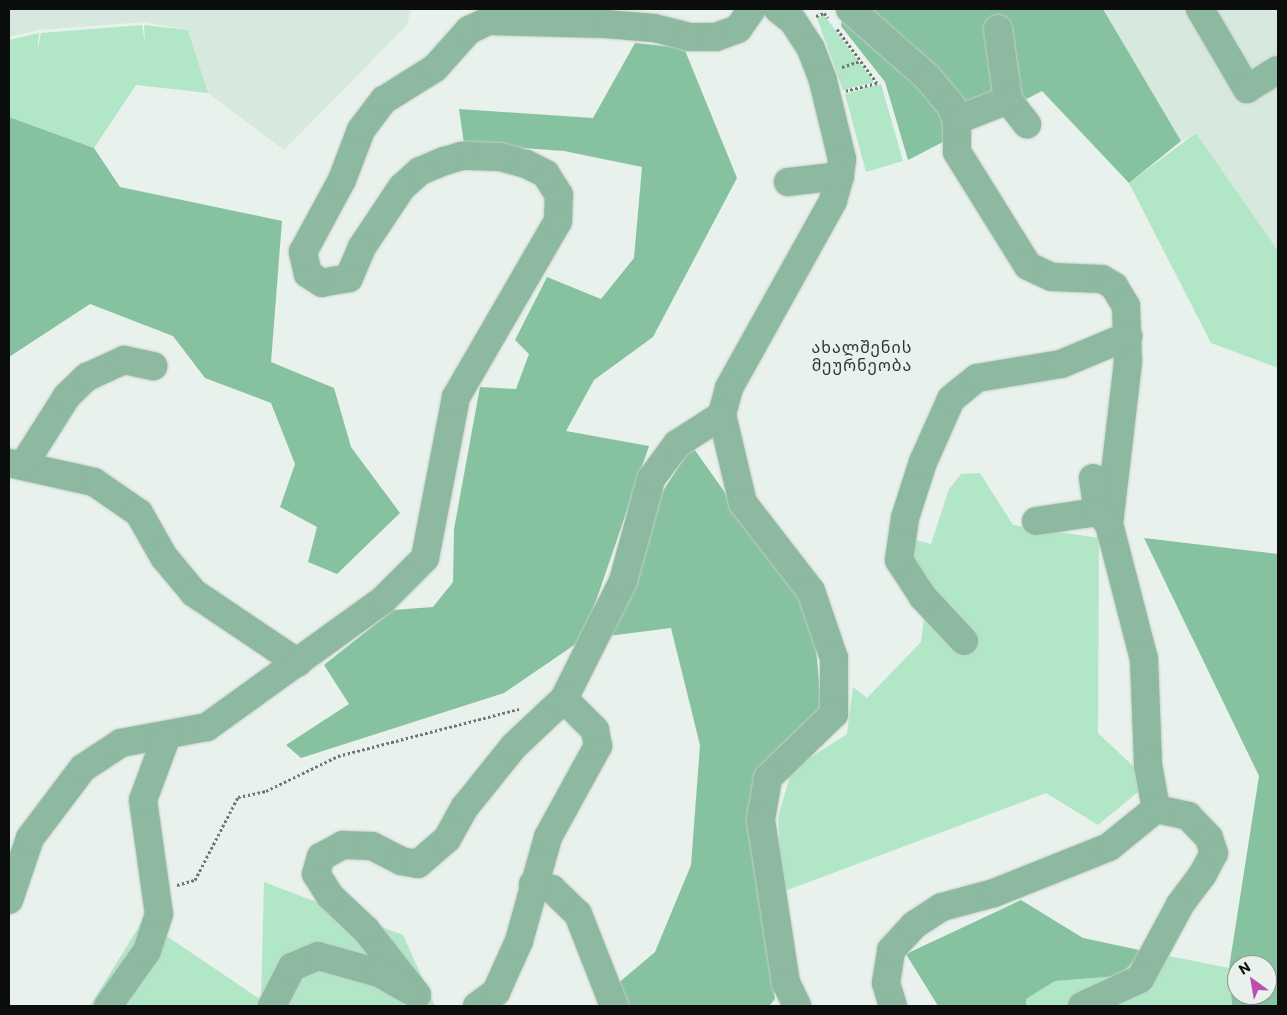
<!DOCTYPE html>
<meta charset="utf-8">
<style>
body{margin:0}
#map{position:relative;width:1287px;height:1015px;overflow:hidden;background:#e8f1eb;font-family:Commissioner,"Noto Sans Georgian",sans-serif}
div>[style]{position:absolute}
.built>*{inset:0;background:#d7e8de}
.green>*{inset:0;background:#b1e7c7}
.forest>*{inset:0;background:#87c2a0}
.path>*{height:3px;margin-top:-1.5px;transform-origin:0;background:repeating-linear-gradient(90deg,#717673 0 2.5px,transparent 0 5px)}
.roads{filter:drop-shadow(0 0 1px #c5cdc7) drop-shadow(0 0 1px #c5cdc7)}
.minor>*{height:28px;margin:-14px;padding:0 14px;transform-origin:14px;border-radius:14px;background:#8cb99f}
span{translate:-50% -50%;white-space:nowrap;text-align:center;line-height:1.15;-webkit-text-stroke:5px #e8f1eb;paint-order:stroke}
.quarter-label{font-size:16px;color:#2e3531;letter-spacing:1px}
.frame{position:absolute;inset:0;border:10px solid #0b0e0c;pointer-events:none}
.north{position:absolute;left:1227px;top:955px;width:50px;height:50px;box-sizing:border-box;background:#e8f1eb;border:1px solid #909692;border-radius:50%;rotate:328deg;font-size:14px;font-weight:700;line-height:20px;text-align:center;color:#0b0e0c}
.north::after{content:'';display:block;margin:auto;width:18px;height:22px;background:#ba4faf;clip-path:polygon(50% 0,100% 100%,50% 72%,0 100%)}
</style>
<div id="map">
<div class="built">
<div style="clip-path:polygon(9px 9px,411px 9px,407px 25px,284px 150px,208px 93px,188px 30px,144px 22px,38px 30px,9px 37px)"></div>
<div style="clip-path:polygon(1103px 9px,1278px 9px,1278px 251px,1196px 133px,1181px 141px)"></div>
</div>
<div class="green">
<div style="clip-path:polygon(824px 15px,859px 62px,874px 82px,843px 90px,817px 18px)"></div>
<div style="clip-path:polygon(142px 25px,145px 43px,144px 25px,188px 30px,208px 93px,136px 85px,94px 148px,9px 117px,9px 40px,39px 33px,37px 53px,41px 33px)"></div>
<div style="clip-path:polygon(881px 84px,903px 161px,866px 172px,845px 94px)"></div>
<div style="clip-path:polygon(1196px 133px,1278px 251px,1278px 368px,1211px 343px,1129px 183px)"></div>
<div style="clip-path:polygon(980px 473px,1013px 525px,1099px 538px,1098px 733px,1150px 782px,1098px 825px,1046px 793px,782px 892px,778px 817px,792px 769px,847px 734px,853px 687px,867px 698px,921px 642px,929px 579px,899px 536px,931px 544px,949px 489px,961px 474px)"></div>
<div style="clip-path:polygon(264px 882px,403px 935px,435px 1006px,90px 1006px,143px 920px,261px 1000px)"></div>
<div style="clip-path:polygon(1144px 951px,1229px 968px,1232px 1006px,1026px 1006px,1026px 999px,1055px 981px,1119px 976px)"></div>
</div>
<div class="forest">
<div style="clip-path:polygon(843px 9px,1103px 9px,1181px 141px,1129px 183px,1042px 91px,908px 160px,885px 82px,841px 26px)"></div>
<div style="clip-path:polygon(635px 43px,684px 48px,737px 178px,653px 337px,594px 380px,566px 431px,649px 446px,583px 639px,504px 693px,301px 758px,286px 745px,349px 704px,324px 665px,393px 610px,433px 607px,453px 582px,454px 529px,480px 387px,516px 389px,529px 354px,515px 340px,547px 277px,601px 299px,634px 258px,642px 167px,564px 151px,464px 144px,459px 109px,593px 118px)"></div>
<div style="clip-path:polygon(9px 117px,94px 148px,120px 187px,282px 221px,271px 362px,334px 388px,351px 447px,400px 513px,337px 574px,308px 562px,317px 527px,280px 507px,295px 464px,271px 403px,205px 378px,173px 336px,90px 304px,9px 357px)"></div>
<div style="clip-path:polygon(692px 446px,813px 617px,822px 713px,769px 765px,752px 841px,775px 999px,769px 1006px,627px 1006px,616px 985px,655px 952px,691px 865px,700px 745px,671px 628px,608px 636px,661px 494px)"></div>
<div style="clip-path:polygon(evenodd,1144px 538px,1278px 554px,1278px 1006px,1232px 1006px,1229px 968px,1259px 776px,1144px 538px,1237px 965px,1267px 965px,1267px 995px,1237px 995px,1237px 965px)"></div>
<div style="clip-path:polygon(1021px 900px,1083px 938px,1144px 951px,1119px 976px,1055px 981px,1026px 999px,1026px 1006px,938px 1006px,906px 954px)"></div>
</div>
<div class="path">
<div style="left:816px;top:16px;width:9px;rotate:-21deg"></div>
<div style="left:824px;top:13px;width:6px;rotate:51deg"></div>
<div style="left:837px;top:29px;width:67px;rotate:53.5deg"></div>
<div style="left:877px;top:83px;width:32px;rotate:166deg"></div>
<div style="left:842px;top:67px;width:19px;rotate:-18deg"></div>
<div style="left:177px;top:885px;width:19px;rotate:-16deg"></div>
<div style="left:195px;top:880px;width:93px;rotate:-62.6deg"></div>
<div style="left:238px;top:797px;width:29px;rotate:-12deg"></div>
<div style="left:266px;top:791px;width:80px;rotate:-25.9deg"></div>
<div style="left:338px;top:756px;width:187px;rotate:-14.6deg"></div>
</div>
<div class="roads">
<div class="minor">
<div style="left:778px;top:9px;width:19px;rotate:39deg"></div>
<div style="left:793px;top:21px;width:33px;rotate:57deg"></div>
<div style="left:811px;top:49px;width:34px;rotate:69deg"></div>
<div style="left:823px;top:81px;width:80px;rotate:76.3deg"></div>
<div style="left:842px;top:159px;width:17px;rotate:97deg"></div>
<div style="left:840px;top:176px;width:26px;rotate:106deg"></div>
<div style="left:833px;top:201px;width:214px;rotate:119.1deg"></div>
<div style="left:729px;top:388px;width:28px;rotate:105deg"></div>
<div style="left:722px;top:415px;width:90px;rotate:76.6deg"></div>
<div style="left:743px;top:503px;width:111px;rotate:52.3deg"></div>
<div style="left:811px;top:591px;width:71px;rotate:71.1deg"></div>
<div style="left:834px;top:658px;width:56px;rotate:90deg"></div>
<div style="left:834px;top:714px;width:92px;rotate:135.9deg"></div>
<div style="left:768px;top:778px;width:43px;rotate:99.5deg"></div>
<div style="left:761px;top:820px;width:165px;rotate:81.3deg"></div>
<div style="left:786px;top:983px;width:25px;rotate:64deg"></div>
<div style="left:850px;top:9px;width:103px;rotate:41.4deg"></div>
<div style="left:927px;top:77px;width:38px;rotate:50deg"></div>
<div style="left:951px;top:106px;width:15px;rotate:67deg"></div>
<div style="left:957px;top:120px;width:32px;rotate:90deg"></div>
<div style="left:957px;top:152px;width:134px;rotate:58.1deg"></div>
<div style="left:1028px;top:266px;width:26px;rotate:25deg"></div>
<div style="left:1052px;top:277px;width:50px;rotate:2.3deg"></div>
<div style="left:1102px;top:279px;width:14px;rotate:30deg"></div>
<div style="left:1114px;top:286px;width:23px;rotate:59deg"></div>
<div style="left:1126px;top:306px;width:56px;rotate:88deg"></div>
<div style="left:1128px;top:362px;width:163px;rotate:96.7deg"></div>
<div style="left:1109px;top:524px;width:139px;rotate:75.5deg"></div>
<div style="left:1144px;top:659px;width:106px;rotate:87.8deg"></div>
<div style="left:1148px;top:765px;width:45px;rotate:79.7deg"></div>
<div style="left:1200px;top:9px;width:93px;rotate:59.6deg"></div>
<div style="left:1247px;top:89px;width:36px;rotate:-32deg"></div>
<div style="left:998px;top:29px;width:72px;rotate:82deg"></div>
<div style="left:1008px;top:100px;width:31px;rotate:52deg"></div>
<div style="left:957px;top:120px;width:55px;rotate:-21.4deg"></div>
<div style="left:788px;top:182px;width:52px;rotate:-6.6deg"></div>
<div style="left:9px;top:463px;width:87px;rotate:12.6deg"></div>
<div style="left:94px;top:482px;width:55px;rotate:34.6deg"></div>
<div style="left:139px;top:513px;width:51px;rotate:60.4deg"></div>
<div style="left:164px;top:557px;width:47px;rotate:50.2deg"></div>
<div style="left:194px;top:593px;width:125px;rotate:33.9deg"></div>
<div style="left:24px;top:464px;width:80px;rotate:-57.7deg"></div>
<div style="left:67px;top:396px;width:28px;rotate:-44deg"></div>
<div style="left:87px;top:377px;width:41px;rotate:-24.7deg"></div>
<div style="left:124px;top:360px;width:30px;rotate:12deg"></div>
<div style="left:1093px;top:478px;width:34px;rotate:82deg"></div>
<div style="left:1036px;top:521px;width:63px;rotate:-8.3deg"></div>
<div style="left:1098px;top:512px;width:16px;rotate:47deg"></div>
<div style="left:964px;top:641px;width:60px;rotate:-133deg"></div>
<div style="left:923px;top:597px;width:44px;rotate:-123deg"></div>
<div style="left:899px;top:560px;width:42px;rotate:-81.9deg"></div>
<div style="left:905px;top:518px;width:59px;rotate:-72.2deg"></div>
<div style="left:923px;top:462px;width:69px;rotate:-66deg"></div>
<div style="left:951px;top:399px;width:33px;rotate:-39deg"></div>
<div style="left:977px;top:378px;width:85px;rotate:-9.5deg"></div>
<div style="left:1061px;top:364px;width:73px;rotate:-22.7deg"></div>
<div style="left:533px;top:884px;width:20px;rotate:15deg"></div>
<div style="left:552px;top:889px;width:36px;rotate:44deg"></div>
<div style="left:578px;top:914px;width:99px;rotate:68.6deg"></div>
<div style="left:9px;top:900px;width:65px;rotate:-71.3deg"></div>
<div style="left:30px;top:838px;width:88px;rotate:-52.9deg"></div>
<div style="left:83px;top:768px;width:45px;rotate:-33.3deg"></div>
<div style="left:121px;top:743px;width:87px;rotate:-10.5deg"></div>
<div style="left:207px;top:727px;width:217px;rotate:-35.8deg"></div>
<div style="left:383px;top:600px;width:59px;rotate:-45deg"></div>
<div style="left:425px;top:558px;width:164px;rotate:-79.1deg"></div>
<div style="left:456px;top:397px;width:203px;rotate:-59.9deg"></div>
<div style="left:558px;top:221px;width:26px;rotate:-88deg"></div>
<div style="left:559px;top:195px;width:25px;rotate:-122deg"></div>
<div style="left:546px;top:174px;width:22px;rotate:-153deg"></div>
<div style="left:526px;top:164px;width:27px;rotate:-165deg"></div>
<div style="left:500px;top:157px;width:38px;rotate:-178deg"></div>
<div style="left:462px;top:156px;width:19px;rotate:164deg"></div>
<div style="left:444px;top:161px;width:26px;rotate:157deg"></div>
<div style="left:420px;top:171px;width:24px;rotate:138deg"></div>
<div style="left:402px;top:187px;width:72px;rotate:123.7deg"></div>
<div style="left:362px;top:247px;width:34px;rotate:113deg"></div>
<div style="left:349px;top:278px;width:27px;rotate:170deg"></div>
<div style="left:322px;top:283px;width:17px;rotate:-147deg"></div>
<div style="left:308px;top:274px;width:23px;rotate:-103deg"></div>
<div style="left:303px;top:252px;width:82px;rotate:-61.6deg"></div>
<div style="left:342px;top:180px;width:53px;rotate:-69.2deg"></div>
<div style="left:361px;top:130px;width:38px;rotate:-53deg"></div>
<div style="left:384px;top:100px;width:60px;rotate:-32.1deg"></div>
<div style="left:435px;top:68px;width:51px;rotate:-48.2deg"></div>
<div style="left:469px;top:30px;width:21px;rotate:-25deg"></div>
<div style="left:488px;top:21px;width:118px;rotate:1.5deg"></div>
<div style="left:606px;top:24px;width:48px;rotate:4.8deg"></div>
<div style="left:654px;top:28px;width:36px;rotate:14deg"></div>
<div style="left:689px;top:37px;width:27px"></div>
<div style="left:716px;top:37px;width:23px;rotate:-20deg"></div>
<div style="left:738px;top:29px;width:24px;rotate:-55deg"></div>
<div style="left:417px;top:995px;width:83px;rotate:-128.1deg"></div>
<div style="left:366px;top:930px;width:50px;rotate:-136.6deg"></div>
<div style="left:330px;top:896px;width:26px;rotate:-122deg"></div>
<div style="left:316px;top:874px;width:18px;rotate:-74deg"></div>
<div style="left:321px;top:857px;width:25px;rotate:-29deg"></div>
<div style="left:343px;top:845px;width:29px;rotate:2deg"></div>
<div style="left:372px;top:846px;width:33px;rotate:27deg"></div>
<div style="left:401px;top:861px;width:17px;rotate:10deg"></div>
<div style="left:418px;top:864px;width:38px;rotate:-41deg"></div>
<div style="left:447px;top:839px;width:37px;rotate:-61deg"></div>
<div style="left:465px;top:807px;width:77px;rotate:-51.3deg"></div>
<div style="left:513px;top:747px;width:70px;rotate:-43.3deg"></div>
<div style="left:564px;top:699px;width:132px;rotate:-63.4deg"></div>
<div style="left:623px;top:581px;width:106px;rotate:-74.6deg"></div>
<div style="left:651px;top:479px;width:44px;rotate:-53.4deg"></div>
<div style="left:677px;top:444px;width:54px;rotate:-32.8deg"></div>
<div style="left:108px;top:1006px;width:67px;rotate:-54.7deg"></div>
<div style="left:147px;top:951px;width:39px;rotate:-72deg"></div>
<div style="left:159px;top:914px;width:115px;rotate:-98deg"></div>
<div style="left:143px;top:800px;width:69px;rotate:-69.7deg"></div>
<div style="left:272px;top:1006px;width:44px;rotate:-62.9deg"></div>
<div style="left:292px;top:967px;width:28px;rotate:-23deg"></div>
<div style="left:318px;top:956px;width:63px;rotate:15.6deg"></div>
<div style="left:379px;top:973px;width:34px;rotate:30deg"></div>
<div style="left:477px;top:1006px;width:24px;rotate:-36deg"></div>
<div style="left:496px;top:992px;width:56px;rotate:-65.7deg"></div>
<div style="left:519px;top:941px;width:108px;rotate:-74.4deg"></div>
<div style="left:548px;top:837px;width:104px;rotate:-61.2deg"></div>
<div style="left:598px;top:746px;width:16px;rotate:-101deg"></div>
<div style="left:595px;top:730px;width:44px;rotate:-135deg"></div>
<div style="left:893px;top:1006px;width:24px;rotate:-107deg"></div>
<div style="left:886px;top:983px;width:33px;rotate:-81deg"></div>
<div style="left:891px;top:950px;width:34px;rotate:-47deg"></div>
<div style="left:914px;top:925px;width:33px;rotate:-33deg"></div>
<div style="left:942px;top:907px;width:54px;rotate:-15.1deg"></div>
<div style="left:994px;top:893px;width:124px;rotate:-21.8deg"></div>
<div style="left:1109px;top:847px;width:60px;rotate:-39deg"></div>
<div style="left:1156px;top:809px;width:33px;rotate:12deg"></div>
<div style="left:1188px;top:816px;width:30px;rotate:46deg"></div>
<div style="left:1209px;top:838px;width:16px;rotate:72deg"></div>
<div style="left:1214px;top:853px;width:24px;rotate:118deg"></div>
<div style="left:1203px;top:874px;width:39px;rotate:127deg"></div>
<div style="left:1180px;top:905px;width:84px;rotate:118.4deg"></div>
<div style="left:1140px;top:979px;width:64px;rotate:155deg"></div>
</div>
</div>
<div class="quarter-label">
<span style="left:862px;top:356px">ახალშენის<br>მეურნეობა</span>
</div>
<div class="frame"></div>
<div class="north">N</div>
</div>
